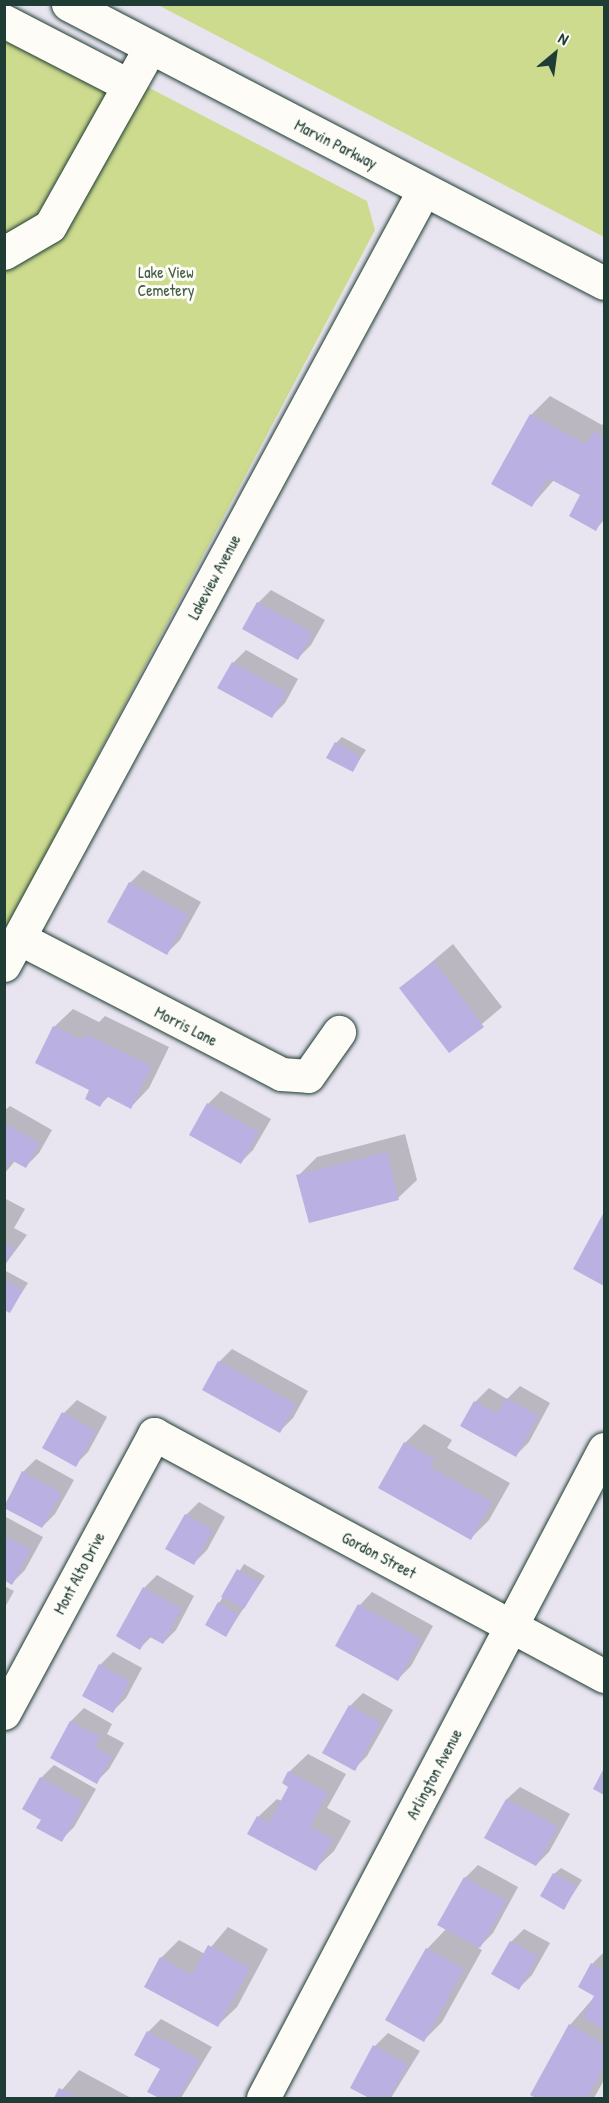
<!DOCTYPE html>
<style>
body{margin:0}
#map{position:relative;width:609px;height:2103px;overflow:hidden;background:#e9e5f0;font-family:"Patrick Hand",sans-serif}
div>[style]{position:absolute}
.green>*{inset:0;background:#cddb8e}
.shadow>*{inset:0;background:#0003}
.building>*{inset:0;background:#bab0e1}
.roads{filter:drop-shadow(0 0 2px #1f3d34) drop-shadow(0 0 2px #1f3d34)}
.minor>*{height:33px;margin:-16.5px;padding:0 16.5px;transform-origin:16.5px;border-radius:16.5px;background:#fdfcf7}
span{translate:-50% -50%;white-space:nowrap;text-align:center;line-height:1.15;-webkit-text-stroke:6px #fdfcf7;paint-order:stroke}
.street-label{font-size:16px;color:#1f3d34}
.park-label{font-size:16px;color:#425d46}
.frame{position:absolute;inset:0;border:6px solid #1f3d34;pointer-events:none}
.north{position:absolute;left:525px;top:24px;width:60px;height:60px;-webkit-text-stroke:4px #fdfcf7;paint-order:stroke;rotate:29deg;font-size:16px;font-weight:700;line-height:24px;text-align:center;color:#1f3d34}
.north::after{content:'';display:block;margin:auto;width:21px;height:27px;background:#1f3d34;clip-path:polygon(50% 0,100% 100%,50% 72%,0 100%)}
</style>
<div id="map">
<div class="green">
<div style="clip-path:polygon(158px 5px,604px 5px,604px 237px)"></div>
<div style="clip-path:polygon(5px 13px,367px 201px,375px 230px,5px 931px)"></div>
</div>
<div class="shadow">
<div style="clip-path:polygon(550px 396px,602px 425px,604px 422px,604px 520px,596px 529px,582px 495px,554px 480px,532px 505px,531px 415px)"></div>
<div style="clip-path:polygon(271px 590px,325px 620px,311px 645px,298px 658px,258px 603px)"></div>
<div style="clip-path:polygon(246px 650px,298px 679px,285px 703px,272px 716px,233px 663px)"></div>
<div style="clip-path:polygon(342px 737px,366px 750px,352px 770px,336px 743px)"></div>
<div style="clip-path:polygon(143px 870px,201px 902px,180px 940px,167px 953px,130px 883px)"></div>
<div style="clip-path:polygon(453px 944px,502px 1007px,450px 1051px,401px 988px)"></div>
<div style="clip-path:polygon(73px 1009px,99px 1022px,105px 1016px,169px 1047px,149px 1088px,131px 1107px,109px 1096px,100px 1105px,54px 1027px)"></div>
<div style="clip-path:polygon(221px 1091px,271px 1119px,253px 1150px,240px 1163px,208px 1104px)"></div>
<div style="clip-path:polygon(10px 1106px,52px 1130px,39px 1153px,26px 1166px,15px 1161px,4px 1174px,4px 1111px)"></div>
<div style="clip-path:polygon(405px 1134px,417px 1180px,398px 1198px,298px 1176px,317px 1157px)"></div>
<div style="clip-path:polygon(4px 1198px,25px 1209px,14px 1228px,27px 1235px,4px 1266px)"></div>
<div style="clip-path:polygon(604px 1215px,604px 1285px,575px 1268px)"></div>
<div style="clip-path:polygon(6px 1271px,28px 1283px,10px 1311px,4px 1308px)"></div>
<div style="clip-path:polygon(232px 1349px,308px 1391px,293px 1418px,280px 1431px,219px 1362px)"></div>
<div style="clip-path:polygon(520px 1386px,550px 1403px,529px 1442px,516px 1455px,462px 1425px,476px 1401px,489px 1388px,507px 1399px)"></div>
<div style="clip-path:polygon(77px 1400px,107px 1417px,88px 1452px,75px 1465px,64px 1413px)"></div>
<div style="clip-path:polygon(424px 1424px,452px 1440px,447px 1448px,510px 1483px,489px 1520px,471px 1538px,381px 1488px,405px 1443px)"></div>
<div style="clip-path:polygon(36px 1459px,74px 1480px,55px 1514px,42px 1527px,4px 1506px,23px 1472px)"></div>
<div style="clip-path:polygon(199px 1502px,225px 1517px,207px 1550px,194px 1563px,186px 1515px)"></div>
<div style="clip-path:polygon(4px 1516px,43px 1537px,25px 1570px,12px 1583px,4px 1579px)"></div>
<div style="clip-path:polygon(244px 1564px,265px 1576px,226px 1635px,219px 1603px)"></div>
<div style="clip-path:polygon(157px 1575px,194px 1596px,176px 1630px,163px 1643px,152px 1636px,140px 1648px,144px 1588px)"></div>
<div style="clip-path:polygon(4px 1586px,14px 1591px,4px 1609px)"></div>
<div style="clip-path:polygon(372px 1592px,433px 1626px,411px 1666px,398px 1679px,360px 1605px)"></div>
<div style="clip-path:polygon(113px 1652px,142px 1668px,126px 1698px,113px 1711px,100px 1665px)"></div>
<div style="clip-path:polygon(363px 1693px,393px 1710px,367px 1756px,354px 1769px,350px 1706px)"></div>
<div style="clip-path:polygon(84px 1708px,112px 1724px,107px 1734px,124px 1743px,109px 1769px,96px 1782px,52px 1757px,71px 1721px)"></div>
<div style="clip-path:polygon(308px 1754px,346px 1774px,327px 1808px,351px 1821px,334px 1851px,315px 1869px,258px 1817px,277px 1799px,282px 1801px,290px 1786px,289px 1772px)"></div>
<div style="clip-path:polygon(54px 1765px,96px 1789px,74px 1827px,61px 1840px,43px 1819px,41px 1778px)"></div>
<div style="clip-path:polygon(520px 1787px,570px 1814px,549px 1852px,536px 1865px,487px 1837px,507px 1799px)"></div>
<div style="clip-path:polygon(478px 1865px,518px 1887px,493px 1933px,478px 1948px,482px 1950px,442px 2022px,424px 2040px,427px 1949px,447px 1928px,465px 1878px)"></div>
<div style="clip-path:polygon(561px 1868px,582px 1880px,564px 1908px,554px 1874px)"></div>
<div style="clip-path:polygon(228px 1927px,268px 1949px,237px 2007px,218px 2025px,161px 1958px,179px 1940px,205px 1954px)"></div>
<div style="clip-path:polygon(524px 1929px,550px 1943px,532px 1975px,519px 1988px,493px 1974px,511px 1942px)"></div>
<div style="clip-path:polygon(604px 1952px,604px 2080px,594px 2098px,539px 2098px,532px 2095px,570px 2025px,596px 1995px,592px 1964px)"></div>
<div style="clip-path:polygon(161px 2019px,212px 2047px,181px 2098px,162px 2098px,149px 2091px,162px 2068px,148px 2032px)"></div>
<div style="clip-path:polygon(388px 2033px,420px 2051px,391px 2098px,372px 2098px,352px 2087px,375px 2046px)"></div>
<div style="clip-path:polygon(79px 2070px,131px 2098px,55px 2098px)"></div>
</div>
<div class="building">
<div style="clip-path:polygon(530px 414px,586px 444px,594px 431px,604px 437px,604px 516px,596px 531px,569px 516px,580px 495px,548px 478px,532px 507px,491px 484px)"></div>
<div style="clip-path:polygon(257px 602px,313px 633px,298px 660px,242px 629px)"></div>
<div style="clip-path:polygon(232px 662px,287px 692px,272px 718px,217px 688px)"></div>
<div style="clip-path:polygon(335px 742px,361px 757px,353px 772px,326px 758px)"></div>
<div style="clip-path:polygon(129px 882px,189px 915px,167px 955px,107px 922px)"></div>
<div style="clip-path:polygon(434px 961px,484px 1027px,449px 1053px,399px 988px)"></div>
<div style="clip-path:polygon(53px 1026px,82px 1040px,85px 1034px,152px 1066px,131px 1109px,106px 1096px,100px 1107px,85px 1099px,89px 1090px,35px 1063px)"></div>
<div style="clip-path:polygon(207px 1103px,259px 1132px,241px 1164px,189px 1135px)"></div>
<div style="clip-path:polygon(4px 1123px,40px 1143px,26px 1168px,11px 1160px,4px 1172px)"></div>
<div style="clip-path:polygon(387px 1152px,399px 1200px,309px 1223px,296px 1175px)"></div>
<div style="clip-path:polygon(604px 1212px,604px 1286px,573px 1269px)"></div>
<div style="clip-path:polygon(4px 1243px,15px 1248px,4px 1267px)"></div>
<div style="clip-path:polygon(4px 1279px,23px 1290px,10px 1313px,4px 1310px)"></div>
<div style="clip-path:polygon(218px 1361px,296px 1404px,280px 1433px,202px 1390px)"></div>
<div style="clip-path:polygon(506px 1398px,539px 1416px,516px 1457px,460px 1426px,474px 1401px,497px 1413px)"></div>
<div style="clip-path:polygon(62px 1412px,96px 1431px,76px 1467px,42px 1448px)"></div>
<div style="clip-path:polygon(404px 1442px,435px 1459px,430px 1467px,492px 1502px,471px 1540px,378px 1488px)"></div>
<div style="clip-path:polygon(22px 1471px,62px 1493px,42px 1528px,4px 1508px)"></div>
<div style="clip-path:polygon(185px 1514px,213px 1530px,194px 1565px,165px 1549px)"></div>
<div style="clip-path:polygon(4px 1536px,31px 1550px,12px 1585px,4px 1580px)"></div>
<div style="clip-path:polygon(237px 1569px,260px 1582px,244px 1609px,221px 1597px)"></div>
<div style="clip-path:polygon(143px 1587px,182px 1609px,163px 1644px,148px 1636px,140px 1650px,116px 1636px)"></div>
<div style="clip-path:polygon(218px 1602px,239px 1614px,226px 1637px,205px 1625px)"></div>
<div style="clip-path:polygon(358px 1604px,421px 1639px,398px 1681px,335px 1646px)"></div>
<div style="clip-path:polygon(99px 1664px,130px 1681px,113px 1713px,82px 1696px)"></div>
<div style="clip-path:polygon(349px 1705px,381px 1723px,355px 1771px,322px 1753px)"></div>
<div style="clip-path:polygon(70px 1721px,101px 1737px,95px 1747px,112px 1756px,97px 1784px,50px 1758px)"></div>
<div style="clip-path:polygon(604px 1768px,604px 1795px,593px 1789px)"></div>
<div style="clip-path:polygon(288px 1771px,328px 1793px,310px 1827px,333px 1839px,316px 1871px,247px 1834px,257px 1816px,269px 1823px,288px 1787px,282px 1783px)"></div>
<div style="clip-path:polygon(40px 1777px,84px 1802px,62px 1842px,36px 1828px,41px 1820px,22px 1809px)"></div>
<div style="clip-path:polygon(506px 1799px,558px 1827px,536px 1866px,484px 1838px)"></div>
<div style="clip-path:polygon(553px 1873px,577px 1886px,564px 1910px,540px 1896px)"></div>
<div style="clip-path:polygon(464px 1877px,507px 1901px,480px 1948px,437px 1925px)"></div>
<div style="clip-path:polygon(510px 1941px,538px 1956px,519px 1990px,491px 1974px)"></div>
<div style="clip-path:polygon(208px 1945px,250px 1968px,218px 2027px,144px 1987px,160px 1957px,192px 1975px)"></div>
<div style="clip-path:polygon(426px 1948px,464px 1969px,424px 2042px,385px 2020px)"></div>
<div style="clip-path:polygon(591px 1963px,604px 1971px,604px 2029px,583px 2017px,594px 1996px,578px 1987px)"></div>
<div style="clip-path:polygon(569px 2024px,604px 2044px,604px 2067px,587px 2098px,536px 2098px,530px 2095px)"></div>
<div style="clip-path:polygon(147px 2031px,200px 2060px,179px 2098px,159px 2098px,147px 2092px,160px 2069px,134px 2055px)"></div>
<div style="clip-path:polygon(373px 2045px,408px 2064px,389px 2098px,369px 2098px,350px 2088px)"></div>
<div style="clip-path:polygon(59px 2088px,79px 2098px,54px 2098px)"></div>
</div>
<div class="roads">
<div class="minor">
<div style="left:68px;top:4px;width:604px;rotate:27.5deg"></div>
<div style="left:4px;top:21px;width:137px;rotate:27.3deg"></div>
<div style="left:4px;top:253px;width:53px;rotate:-30.4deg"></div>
<div style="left:50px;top:226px;width:204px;rotate:-60.7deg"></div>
<div style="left:19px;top:938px;width:295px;rotate:27.4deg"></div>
<div style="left:281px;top:1074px;width:27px;rotate:4deg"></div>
<div style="left:308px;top:1076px;width:54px;rotate:-54.8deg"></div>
<div style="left:4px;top:965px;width:881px;rotate:-61.55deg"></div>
<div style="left:4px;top:1713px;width:317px;rotate:-61.7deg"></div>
<div style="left:154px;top:1434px;width:511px;rotate:28.27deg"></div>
<div style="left:263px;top:2098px;width:733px;rotate:-62.28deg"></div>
</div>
</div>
<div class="street-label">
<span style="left:336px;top:144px;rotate:27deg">Marvin Parkway</span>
<span style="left:214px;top:577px;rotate:-62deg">Lakeview Avenue</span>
<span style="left:186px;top:1026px;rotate:27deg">Morris Lane</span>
<span style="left:379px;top:1555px;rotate:28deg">Gordon Street</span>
<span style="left:79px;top:1573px;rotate:-62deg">Mont Alto Drive</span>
<span style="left:434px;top:1774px;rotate:-62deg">Arlington Avenue</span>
</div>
<div class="park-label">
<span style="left:166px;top:281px">Lake View<br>Cemetery</span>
</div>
<div class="frame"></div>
<div class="north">N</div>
</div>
